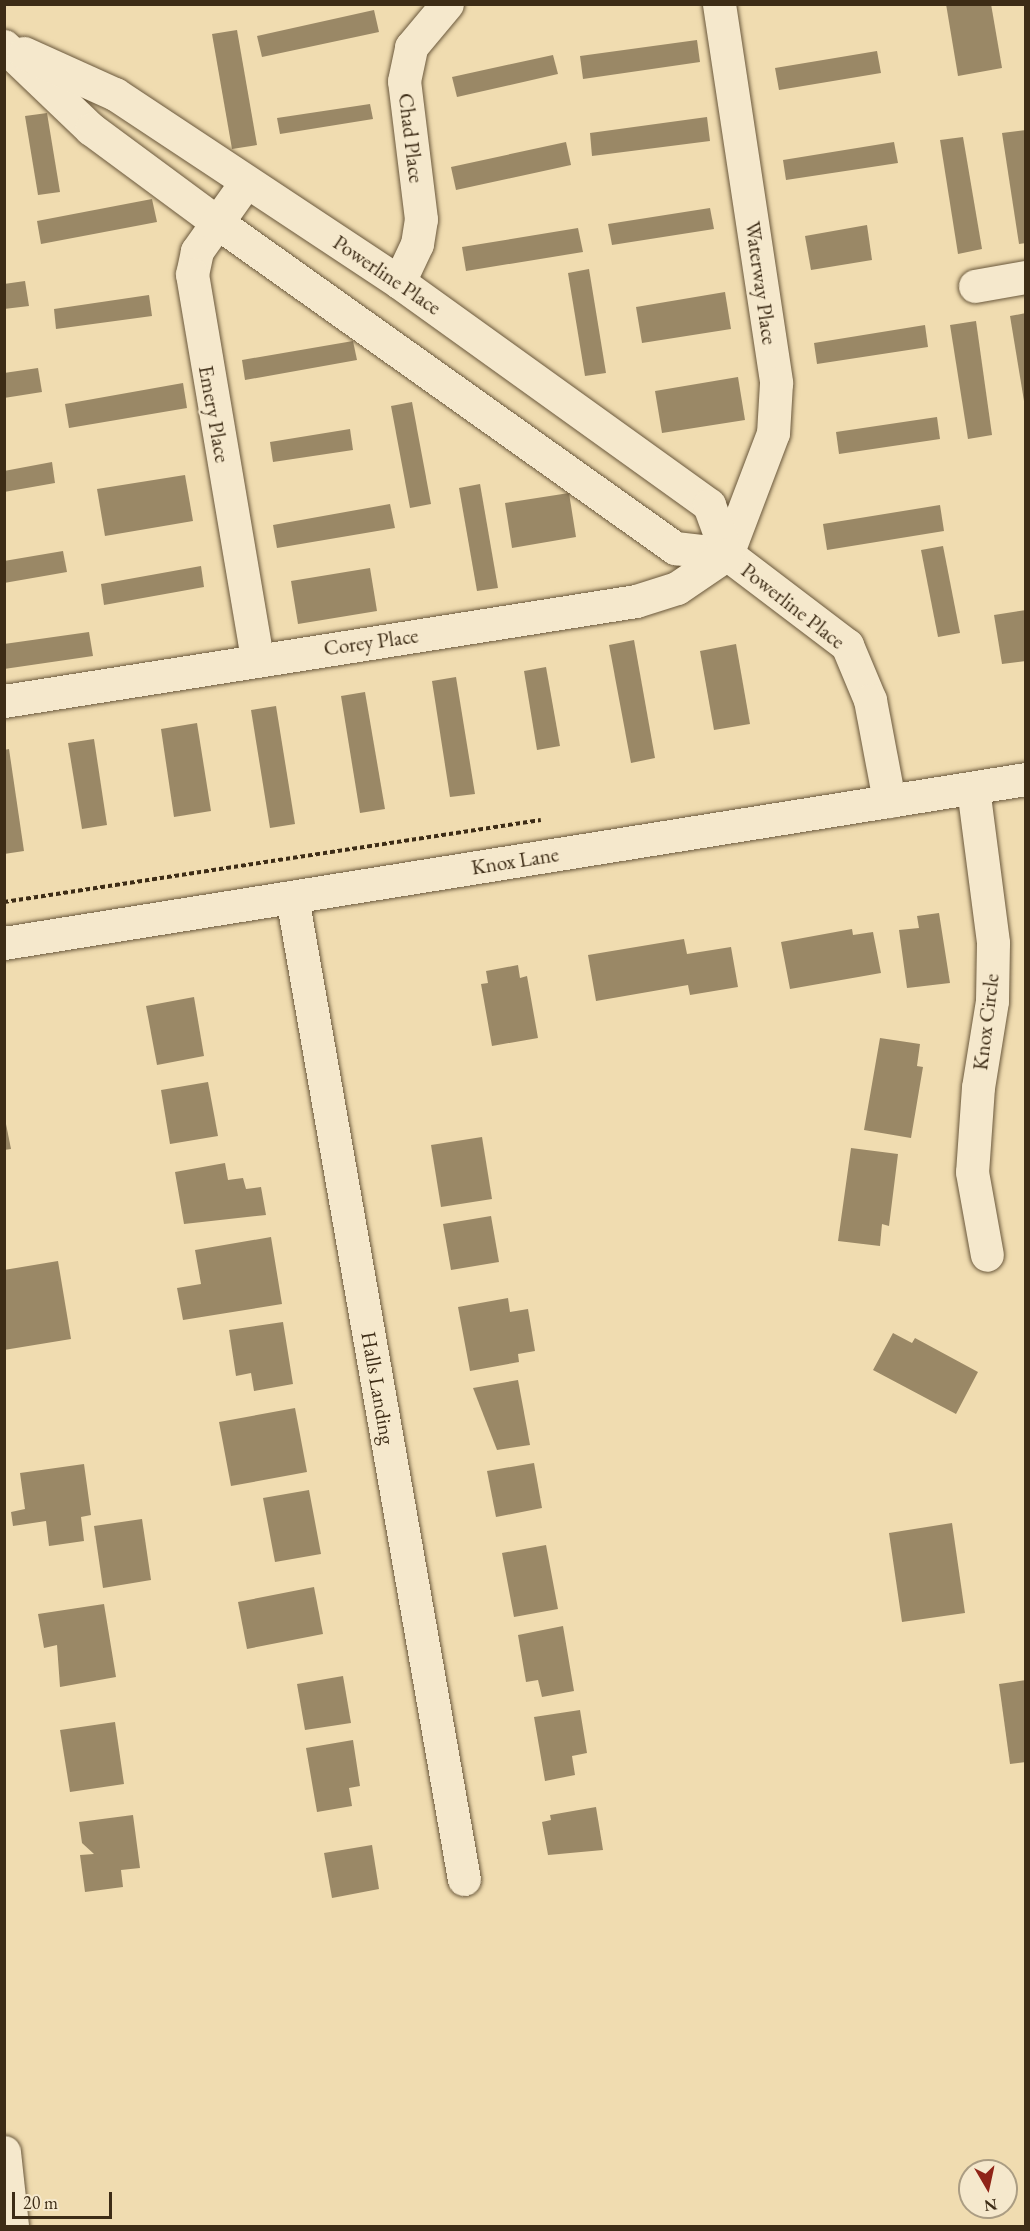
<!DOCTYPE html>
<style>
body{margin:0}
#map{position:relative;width:1030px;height:2231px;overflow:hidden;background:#f0dcb0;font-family:"EB Garamond",serif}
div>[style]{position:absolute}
.building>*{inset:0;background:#9a8866}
.path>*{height:4px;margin-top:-2px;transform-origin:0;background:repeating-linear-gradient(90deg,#3d2c16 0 4.5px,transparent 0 7.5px)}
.roads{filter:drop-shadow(0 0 2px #6a583c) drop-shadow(0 0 2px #6a583c)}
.minor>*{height:33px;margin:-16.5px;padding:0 16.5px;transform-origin:16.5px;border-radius:16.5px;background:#f5e8cc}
span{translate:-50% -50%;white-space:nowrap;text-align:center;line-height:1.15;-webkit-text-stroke:4.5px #f5e8cc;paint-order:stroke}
.street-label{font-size:21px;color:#3d2c16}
.frame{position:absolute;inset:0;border:6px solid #3d2c16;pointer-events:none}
.north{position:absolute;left:958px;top:2159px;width:60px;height:60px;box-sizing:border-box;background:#f5e8cc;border:2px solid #ab9d83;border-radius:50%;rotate:171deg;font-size:16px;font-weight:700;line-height:24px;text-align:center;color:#3d2c16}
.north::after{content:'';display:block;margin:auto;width:21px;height:27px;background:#8f2418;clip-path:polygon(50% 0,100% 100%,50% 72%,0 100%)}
.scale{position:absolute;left:12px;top:2192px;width:100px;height:27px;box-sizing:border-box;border:3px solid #3d2c16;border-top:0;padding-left:8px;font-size:18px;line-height:21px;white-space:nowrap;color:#3d2c16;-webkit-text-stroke:4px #f5e8cc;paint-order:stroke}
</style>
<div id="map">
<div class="building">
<div style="clip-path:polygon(946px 4px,991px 4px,1002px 68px,958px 76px)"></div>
<div style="clip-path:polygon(374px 10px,379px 32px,262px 57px,257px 36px)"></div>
<div style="clip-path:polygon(237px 30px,257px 145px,232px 149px,212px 34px)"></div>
<div style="clip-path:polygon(697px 40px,700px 62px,583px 79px,580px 56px)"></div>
<div style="clip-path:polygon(877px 51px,881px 73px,779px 90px,775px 68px)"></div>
<div style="clip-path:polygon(553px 55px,558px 74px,457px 97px,452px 77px)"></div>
<div style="clip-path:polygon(370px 104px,373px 119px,280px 134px,277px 118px)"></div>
<div style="clip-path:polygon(47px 113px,60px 192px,38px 195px,25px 116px)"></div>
<div style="clip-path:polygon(707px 117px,710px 141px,592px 156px,590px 133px)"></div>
<div style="clip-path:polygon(1026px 130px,1026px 243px,1019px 244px,1002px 133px)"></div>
<div style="clip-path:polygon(963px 137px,982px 249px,958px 254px,940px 140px)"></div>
<div style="clip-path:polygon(566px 142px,571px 165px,456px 190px,451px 167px)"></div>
<div style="clip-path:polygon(894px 142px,898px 163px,786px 180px,783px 160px)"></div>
<div style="clip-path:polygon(152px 199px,157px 222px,41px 244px,37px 221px)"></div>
<div style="clip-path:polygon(710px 208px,714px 229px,612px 245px,608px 224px)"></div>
<div style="clip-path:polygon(867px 225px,872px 260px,811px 270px,805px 236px)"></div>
<div style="clip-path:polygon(578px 228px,583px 252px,466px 271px,462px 247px)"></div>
<div style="clip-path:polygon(589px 269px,606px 373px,585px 376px,568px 273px)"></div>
<div style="clip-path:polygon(25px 281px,29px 306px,4px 309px,4px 284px)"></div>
<div style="clip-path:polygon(725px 292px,731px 329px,642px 343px,636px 307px)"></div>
<div style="clip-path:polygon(149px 295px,152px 316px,56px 329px,54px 309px)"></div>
<div style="clip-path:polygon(1026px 313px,1026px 401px,1024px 401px,1010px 316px)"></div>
<div style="clip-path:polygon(976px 321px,992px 435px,968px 439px,950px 325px)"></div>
<div style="clip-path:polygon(925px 325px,928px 347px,817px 364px,814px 343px)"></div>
<div style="clip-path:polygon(353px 341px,357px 360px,245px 380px,242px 360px)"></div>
<div style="clip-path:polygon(38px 368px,42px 392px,4px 398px,4px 373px)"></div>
<div style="clip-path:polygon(738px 377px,745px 420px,662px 433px,655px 391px)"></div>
<div style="clip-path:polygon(183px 383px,187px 408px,69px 428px,65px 404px)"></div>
<div style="clip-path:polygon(412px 402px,431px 504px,410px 508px,391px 406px)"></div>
<div style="clip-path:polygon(937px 417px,940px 439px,839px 454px,836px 432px)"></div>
<div style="clip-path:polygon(350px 429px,353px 450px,273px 462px,270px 442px)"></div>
<div style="clip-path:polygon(52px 462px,55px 483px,4px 492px,4px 471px)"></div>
<div style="clip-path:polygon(185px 475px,193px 521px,105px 536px,97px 489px)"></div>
<div style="clip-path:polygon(480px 484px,498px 588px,477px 591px,459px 488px)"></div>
<div style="clip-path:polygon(569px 493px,576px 537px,512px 548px,505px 503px)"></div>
<div style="clip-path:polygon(390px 504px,395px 528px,277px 548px,273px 525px)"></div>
<div style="clip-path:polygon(940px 505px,944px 531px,827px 550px,823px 524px)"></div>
<div style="clip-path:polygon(943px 546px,960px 633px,938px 637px,921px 550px)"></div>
<div style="clip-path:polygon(63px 551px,67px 572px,4px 583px,4px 561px)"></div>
<div style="clip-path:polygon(201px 566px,204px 587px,104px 605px,101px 584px)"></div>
<div style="clip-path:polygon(370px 568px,377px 611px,298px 624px,291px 581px)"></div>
<div style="clip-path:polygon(1026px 610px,1026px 661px,1002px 664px,994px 615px)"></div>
<div style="clip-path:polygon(89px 632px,93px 656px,4px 669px,4px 644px)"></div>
<div style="clip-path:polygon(634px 640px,655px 758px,631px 763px,609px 645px)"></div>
<div style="clip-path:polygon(736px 644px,750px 724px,714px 730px,700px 651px)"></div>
<div style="clip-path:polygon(546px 667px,560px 746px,537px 750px,524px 671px)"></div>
<div style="clip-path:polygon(456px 677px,475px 794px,450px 797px,432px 681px)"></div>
<div style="clip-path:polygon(365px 692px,385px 809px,360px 813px,341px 696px)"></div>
<div style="clip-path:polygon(276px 706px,295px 824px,270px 828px,251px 710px)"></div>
<div style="clip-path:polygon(197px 723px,211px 811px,174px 817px,161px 729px)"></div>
<div style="clip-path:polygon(94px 739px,107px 825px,82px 829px,68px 743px)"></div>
<div style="clip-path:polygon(9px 749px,24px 851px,4px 854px,4px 750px)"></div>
<div style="clip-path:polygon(939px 913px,950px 983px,907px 988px,899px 930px,919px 928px,917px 916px)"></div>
<div style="clip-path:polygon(852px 929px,853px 935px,873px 932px,881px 973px,790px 989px,781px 942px)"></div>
<div style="clip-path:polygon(684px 939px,687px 954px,731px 947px,738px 987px,690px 995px,688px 985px,596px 1001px,588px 955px)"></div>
<div style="clip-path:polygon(518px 965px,520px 978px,527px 976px,538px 1038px,492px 1046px,481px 984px,488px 983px,486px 971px)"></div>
<div style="clip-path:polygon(194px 997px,204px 1056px,157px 1065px,146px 1006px)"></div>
<div style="clip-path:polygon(880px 1038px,920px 1044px,917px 1066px,923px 1067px,911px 1138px,864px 1130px)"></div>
<div style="clip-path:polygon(208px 1082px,218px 1136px,170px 1144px,161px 1090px)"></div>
<div style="clip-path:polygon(4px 1114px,11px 1149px,4px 1150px)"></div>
<div style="clip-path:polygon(482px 1137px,492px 1199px,441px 1207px,431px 1145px)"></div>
<div style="clip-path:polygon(851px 1148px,898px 1154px,889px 1226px,882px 1224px,880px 1246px,838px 1241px)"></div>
<div style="clip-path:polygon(225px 1163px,228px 1180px,243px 1178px,246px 1189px,261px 1187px,266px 1215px,184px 1224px,175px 1172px)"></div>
<div style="clip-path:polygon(491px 1216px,499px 1262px,451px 1270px,443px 1224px)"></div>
<div style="clip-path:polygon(271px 1237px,282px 1304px,183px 1320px,177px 1288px,201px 1284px,195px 1250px)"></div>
<div style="clip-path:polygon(58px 1261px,71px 1339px,4px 1350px,4px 1270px)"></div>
<div style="clip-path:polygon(508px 1298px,510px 1312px,528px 1309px,535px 1351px,518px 1354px,519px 1362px,470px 1371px,458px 1307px)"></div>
<div style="clip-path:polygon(283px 1322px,293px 1384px,254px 1391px,251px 1373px,236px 1376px,229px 1330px)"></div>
<div style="clip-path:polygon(893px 1333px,912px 1343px,915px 1338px,978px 1372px,956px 1414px,873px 1370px)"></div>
<div style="clip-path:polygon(518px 1380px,530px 1445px,497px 1450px,473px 1388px)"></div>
<div style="clip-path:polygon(295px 1408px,307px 1472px,231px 1486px,219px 1422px)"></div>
<div style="clip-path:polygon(534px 1463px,542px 1508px,496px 1517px,487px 1471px)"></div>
<div style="clip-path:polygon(84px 1464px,91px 1515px,81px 1517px,84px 1541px,49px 1546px,46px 1521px,13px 1526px,11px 1512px,25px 1509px,20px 1473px)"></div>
<div style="clip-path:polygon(309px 1490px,321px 1554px,275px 1562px,263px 1498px)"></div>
<div style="clip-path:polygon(142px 1519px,151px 1580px,103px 1588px,94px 1526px)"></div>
<div style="clip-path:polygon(952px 1523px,965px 1613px,902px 1622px,889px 1533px)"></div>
<div style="clip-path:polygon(546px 1545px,558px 1609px,514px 1617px,502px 1553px)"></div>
<div style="clip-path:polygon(314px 1587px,323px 1634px,247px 1649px,238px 1602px)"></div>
<div style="clip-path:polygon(104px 1604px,116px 1677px,60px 1687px,57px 1645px,44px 1648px,38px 1614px)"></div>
<div style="clip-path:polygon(563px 1626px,574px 1691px,542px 1697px,538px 1680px,526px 1682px,518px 1635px)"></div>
<div style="clip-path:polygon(343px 1676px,351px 1723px,305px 1730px,297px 1684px)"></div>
<div style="clip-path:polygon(1026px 1680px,1026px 1762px,1010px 1764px,999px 1684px)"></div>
<div style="clip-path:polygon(580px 1710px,587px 1753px,572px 1756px,575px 1775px,545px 1781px,534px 1717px)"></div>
<div style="clip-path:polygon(115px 1722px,124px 1784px,70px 1792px,60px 1730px)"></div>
<div style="clip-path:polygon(353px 1740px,360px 1786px,349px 1788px,352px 1806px,317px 1812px,306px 1748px)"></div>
<div style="clip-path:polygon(596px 1807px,603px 1850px,548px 1855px,542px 1822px,551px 1820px,550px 1815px)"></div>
<div style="clip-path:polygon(133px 1815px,140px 1868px,121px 1870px,123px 1887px,85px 1892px,80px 1855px,94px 1854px,82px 1843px,79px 1822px)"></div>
<div style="clip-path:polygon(372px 1845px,379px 1889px,332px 1898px,324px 1853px)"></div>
</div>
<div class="path">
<div style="left:4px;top:902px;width:543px;rotate:-8.68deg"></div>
</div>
<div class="roads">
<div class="minor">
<div style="left:719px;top:4px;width:383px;rotate:81.4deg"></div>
<div style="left:776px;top:383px;width:50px;rotate:93.4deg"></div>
<div style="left:773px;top:433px;width:129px;rotate:110.8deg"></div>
<div style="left:4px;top:46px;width:120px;rotate:43.7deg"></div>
<div style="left:91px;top:129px;width:158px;rotate:36.5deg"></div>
<div style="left:218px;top:223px;width:561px;rotate:35.42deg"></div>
<div style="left:675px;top:548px;width:52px;rotate:6.6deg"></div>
<div style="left:727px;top:554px;width:151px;rotate:37.2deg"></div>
<div style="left:847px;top:645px;width:60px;rotate:67.3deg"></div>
<div style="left:870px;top:700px;width:103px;rotate:79.3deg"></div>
<div style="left:24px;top:53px;width:100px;rotate:24.3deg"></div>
<div style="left:115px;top:94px;width:341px;rotate:33.5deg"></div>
<div style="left:399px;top:282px;width:382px;rotate:35.7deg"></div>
<div style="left:709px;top:505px;width:52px;rotate:69.8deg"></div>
<div style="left:246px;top:182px;width:85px;rotate:125.4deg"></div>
<div style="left:197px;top:251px;width:24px;rotate:102deg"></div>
<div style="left:192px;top:274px;width:390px;rotate:80.4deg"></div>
<div style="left:399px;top:282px;width:42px;rotate:-64.7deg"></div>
<div style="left:417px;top:244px;width:25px;rotate:-81deg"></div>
<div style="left:421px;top:219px;width:139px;rotate:-97deg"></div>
<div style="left:404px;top:81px;width:35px;rotate:-78deg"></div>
<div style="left:411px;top:47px;width:56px;rotate:-50.1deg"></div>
<div style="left:975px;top:286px;width:52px;rotate:-10deg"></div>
<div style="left:4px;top:701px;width:640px;rotate:-8.99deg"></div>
<div style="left:636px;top:601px;width:43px;rotate:-17.6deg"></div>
<div style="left:677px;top:588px;width:60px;rotate:-34.2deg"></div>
<div style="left:973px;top:788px;width:156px;rotate:82.6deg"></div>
<div style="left:993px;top:943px;width:58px;rotate:91deg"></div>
<div style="left:992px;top:1001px;width:87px;rotate:99.2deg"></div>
<div style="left:978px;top:1087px;width:85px;rotate:94deg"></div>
<div style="left:972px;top:1172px;width:84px;rotate:79.8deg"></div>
<div style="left:292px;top:897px;width:997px;rotate:80.07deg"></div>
<div style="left:4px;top:943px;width:1035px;rotate:-9.12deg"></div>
<div style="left:4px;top:2152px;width:74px;rotate:83.8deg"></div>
</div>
</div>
<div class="street-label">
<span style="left:411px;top:138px;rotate:83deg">Chad Place</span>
<span style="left:387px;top:275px;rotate:34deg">Powerline Place</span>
<span style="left:761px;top:283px;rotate:82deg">Waterway Place</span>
<span style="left:214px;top:414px;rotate:80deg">Emery Place</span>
<span style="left:793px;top:606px;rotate:38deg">Powerline Place</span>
<span style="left:371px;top:642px;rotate:-8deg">Corey Place</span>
<span style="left:515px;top:861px;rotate:-9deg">Knox Lane</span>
<span style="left:986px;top:1022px;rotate:-83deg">Knox Circle</span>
<span style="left:378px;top:1388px;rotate:80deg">Halls Landing</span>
</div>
<div class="frame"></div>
<div class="north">N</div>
<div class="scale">20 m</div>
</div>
